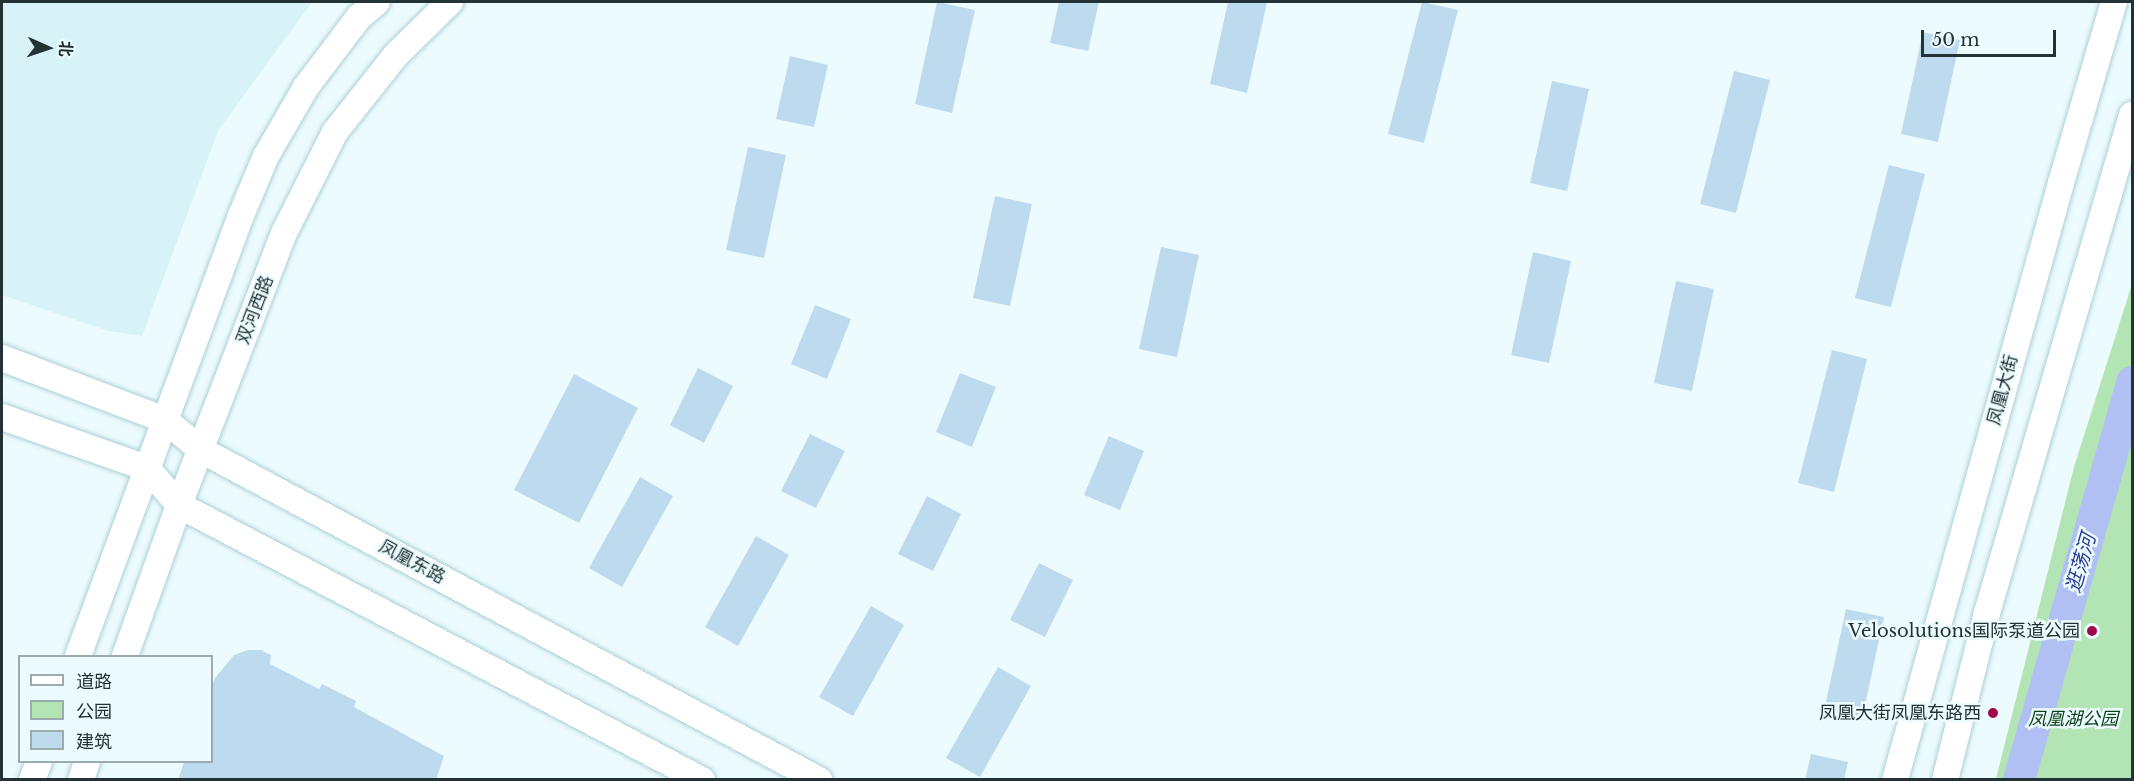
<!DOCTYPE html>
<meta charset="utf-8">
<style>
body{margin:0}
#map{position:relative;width:2134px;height:781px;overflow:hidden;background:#ecfbfe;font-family:"Libre Baskerville","Noto Sans SC",serif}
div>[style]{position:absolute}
.built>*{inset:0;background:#d7f3f8}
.green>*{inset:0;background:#b3e4b4}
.river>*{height:32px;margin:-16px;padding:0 16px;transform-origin:16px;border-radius:16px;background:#b0c0f2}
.building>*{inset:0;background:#bedaef}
.roads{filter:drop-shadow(0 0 2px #aad0d6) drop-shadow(0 0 2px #aad0d6)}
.secondary>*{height:26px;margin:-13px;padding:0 13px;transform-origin:13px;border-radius:13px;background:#fff}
.dots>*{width:16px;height:16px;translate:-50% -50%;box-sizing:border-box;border:3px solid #ecfbfe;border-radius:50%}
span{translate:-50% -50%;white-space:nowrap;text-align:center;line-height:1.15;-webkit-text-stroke:5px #ecfbfe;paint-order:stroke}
.street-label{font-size:18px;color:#233234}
.poi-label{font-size:18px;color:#233234}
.right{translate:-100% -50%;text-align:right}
.park-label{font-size:18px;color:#0f4317;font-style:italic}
.water-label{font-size:20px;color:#2b3995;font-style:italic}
.frame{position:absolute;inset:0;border:3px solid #233234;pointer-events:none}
.legend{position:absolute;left:18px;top:655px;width:195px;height:108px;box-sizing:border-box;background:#ecfbfe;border:2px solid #9cabad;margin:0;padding:8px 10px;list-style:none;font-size:18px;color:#233234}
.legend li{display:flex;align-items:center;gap:12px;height:30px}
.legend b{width:30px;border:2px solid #9cabad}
.north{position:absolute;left:18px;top:18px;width:60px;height:60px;-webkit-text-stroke:4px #ecfbfe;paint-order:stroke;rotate:93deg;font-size:16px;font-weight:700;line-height:24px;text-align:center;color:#233234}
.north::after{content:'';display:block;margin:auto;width:21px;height:27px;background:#233234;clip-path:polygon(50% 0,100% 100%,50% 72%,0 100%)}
.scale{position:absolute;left:1921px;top:30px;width:135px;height:27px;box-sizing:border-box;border:3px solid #233234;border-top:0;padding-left:8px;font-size:18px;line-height:21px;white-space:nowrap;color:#233234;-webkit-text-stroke:4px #ecfbfe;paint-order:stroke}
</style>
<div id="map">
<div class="built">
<div style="clip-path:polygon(2px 2px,312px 2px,218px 131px,142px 336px,109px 331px,2px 295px)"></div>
</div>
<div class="green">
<div style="clip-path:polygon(2132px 284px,2132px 779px,1996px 779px,2074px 467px)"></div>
</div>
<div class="river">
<div style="left:2019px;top:780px;width:414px;rotate:-74.1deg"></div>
</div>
<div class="building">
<div style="clip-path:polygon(937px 2px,975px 10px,952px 113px,915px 104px)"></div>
<div style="clip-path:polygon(1059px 2px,1099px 2px,1088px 51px,1050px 43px)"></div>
<div style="clip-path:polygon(1228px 2px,1267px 2px,1247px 93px,1210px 84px)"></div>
<div style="clip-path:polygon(1422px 2px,1458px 10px,1424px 143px,1388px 134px)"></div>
<div style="clip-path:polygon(1923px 32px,1960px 40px,1938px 142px,1901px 134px)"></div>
<div style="clip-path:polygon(790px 56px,828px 65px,814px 127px,776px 119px)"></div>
<div style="clip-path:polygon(1734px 71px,1770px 80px,1736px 213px,1700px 204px)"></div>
<div style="clip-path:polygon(1552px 81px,1589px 89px,1567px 191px,1530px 183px)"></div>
<div style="clip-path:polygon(748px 147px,786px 155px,764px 258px,726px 250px)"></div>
<div style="clip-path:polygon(1889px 165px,1925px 174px,1891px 307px,1855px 298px)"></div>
<div style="clip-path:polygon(995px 196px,1032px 204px,1010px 306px,973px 298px)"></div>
<div style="clip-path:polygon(1161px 247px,1199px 255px,1177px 357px,1139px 349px)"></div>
<div style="clip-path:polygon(1533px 252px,1571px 261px,1549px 363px,1511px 355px)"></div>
<div style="clip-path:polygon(1676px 281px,1714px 289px,1692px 391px,1654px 383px)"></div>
<div style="clip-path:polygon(815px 305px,851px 319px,827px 379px,791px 364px)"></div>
<div style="clip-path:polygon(1832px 350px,1867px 359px,1834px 492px,1798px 483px)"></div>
<div style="clip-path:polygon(698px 368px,733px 386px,704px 443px,670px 425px)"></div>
<div style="clip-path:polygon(960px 373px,996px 387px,972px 447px,936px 432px)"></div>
<div style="clip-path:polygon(574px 374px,638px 408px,579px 523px,514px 490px)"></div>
<div style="clip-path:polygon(810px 434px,845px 451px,816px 508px,781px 491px)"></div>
<div style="clip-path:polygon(1109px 436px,1144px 451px,1120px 510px,1084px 495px)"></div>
<div style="clip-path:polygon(640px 477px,673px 496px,622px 587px,589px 568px)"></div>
<div style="clip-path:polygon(927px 496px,961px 514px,933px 571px,898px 554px)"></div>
<div style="clip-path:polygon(756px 536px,789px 555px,738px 646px,705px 627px)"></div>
<div style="clip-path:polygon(1039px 563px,1073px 580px,1045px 637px,1010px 620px)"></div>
<div style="clip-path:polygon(871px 606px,904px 625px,853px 716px,819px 697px)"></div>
<div style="clip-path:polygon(1846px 609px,1884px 617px,1862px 719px,1824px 711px)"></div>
<div style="clip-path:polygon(248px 650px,261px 650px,271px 655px,270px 664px,319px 689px,322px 684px,356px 701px,354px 707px,444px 756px,436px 780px,178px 780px,184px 762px,212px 762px,212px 686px,215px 678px,234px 655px)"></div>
<div style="clip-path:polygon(998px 667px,1031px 686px,980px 777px,946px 758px)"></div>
<div style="clip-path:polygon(1811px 754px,1848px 762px,1844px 780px,1805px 780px)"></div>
</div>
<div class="roads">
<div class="secondary">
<div style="left:2px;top:358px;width:174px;rotate:20.8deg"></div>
<div style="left:165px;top:420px;width:47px;rotate:39.8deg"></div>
<div style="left:201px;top:450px;width:701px;rotate:28.1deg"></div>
<div style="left:2px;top:417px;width:154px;rotate:19.4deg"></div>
<div style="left:147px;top:468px;width:49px;rotate:49.1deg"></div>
<div style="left:179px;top:505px;width:591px;rotate:27.74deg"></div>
<div style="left:78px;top:656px;width:472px;rotate:-69.7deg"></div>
<div style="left:242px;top:213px;width:62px;rotate:-67.2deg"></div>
<div style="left:266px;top:156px;width:80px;rotate:-59.9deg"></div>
<div style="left:306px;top:87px;width:88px;rotate:-52.9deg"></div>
<div style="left:359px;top:17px;width:23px;rotate:-40deg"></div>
<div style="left:125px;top:656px;width:160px;rotate:-70.3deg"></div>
<div style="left:179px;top:505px;width:294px;rotate:-68.9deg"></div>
<div style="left:285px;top:231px;width:111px;rotate:-63.2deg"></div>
<div style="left:335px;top:132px;width:98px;rotate:-51.6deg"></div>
<div style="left:396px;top:55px;width:76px;rotate:-44.5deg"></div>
<div style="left:32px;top:780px;width:19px;rotate:-69deg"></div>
<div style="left:81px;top:780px;width:19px;rotate:-72deg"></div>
<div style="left:1895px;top:780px;width:620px;rotate:-74.46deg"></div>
<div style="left:2061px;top:183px;width:189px;rotate:-73.7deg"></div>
<div style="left:1945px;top:780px;width:172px;rotate:-75.9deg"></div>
<div style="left:1987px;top:613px;width:519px;rotate:-73.77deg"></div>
</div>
</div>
<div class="dots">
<div style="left:2092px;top:631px;background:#a1084a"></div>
<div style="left:1993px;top:713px;background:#a1084a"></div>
</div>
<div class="street-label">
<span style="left:255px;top:310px;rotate:-69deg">双河西路</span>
<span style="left:2003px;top:390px;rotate:-75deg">凤凰大街</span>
<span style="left:412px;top:562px;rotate:28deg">凤凰东路</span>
</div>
<div class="poi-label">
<span class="right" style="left:2080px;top:631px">Velosolutions国际泵道公园</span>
<span class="right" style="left:1981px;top:713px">凤凰大街凤凰东路西</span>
</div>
<div class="park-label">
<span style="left:2073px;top:719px">凤凰湖公园</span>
</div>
<div class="water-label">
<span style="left:2081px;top:563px;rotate:-74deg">逛荡河</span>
</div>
<div class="frame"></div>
<ul class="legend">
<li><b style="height:8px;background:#fff"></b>道路</li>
<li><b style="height:16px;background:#b3e4b4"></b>公园</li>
<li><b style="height:16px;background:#bedaef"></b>建筑</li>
</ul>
<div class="north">北</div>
<div class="scale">50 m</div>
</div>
